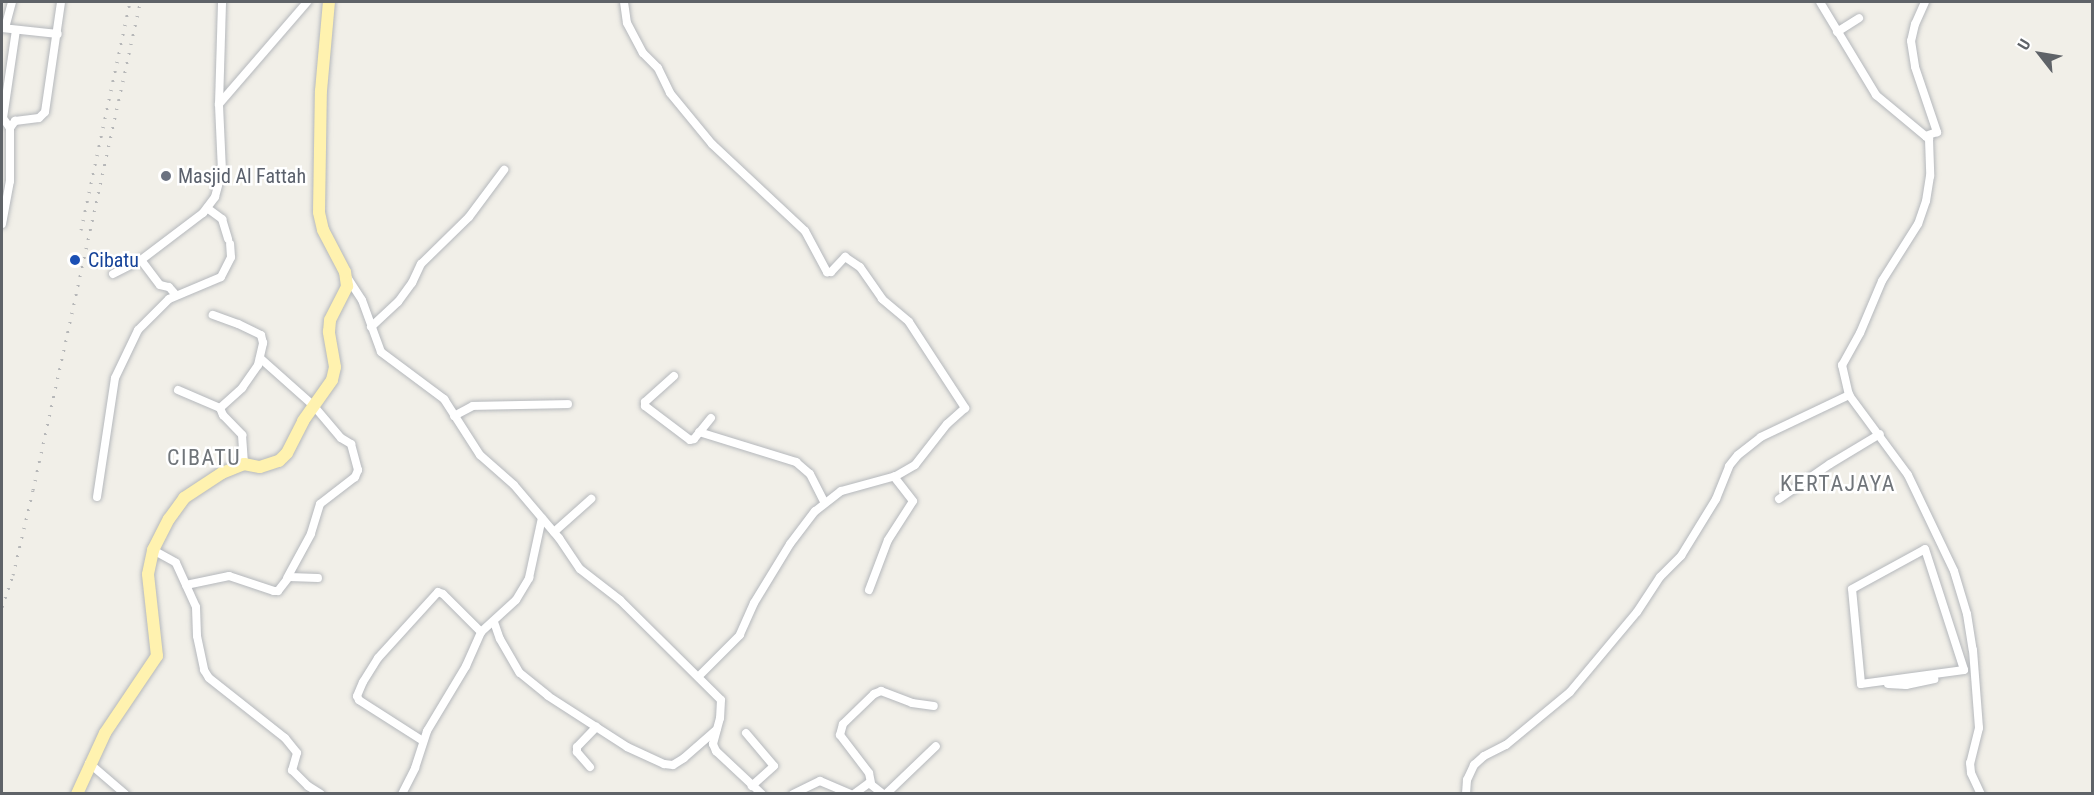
<!DOCTYPE html>
<style>
body{margin:0}
#map{position:relative;width:2094px;height:795px;overflow:hidden;background:#f1efe8;font-family:"Roboto Condensed",sans-serif}
div>[style]{position:absolute}
.roads{filter:drop-shadow(0 0 2px #b5b8bc) drop-shadow(0 0 2px #b5b8bc)}
.minor>*{height:8px;margin:-4px;padding:0 4px;transform-origin:4px;border-radius:4px;background:#fff}
.primary>*{height:12px;margin:-6px;padding:0 6px;transform-origin:6px;border-radius:6px;background:#fff2af}
.rail>*{height:3px;margin-top:-1.5px;transform-origin:0;background:repeating-linear-gradient(90deg,#b6b7b8 0 1.5px,transparent 0 9.5px)}
.dots>*{width:16px;height:16px;translate:-50% -50%;box-sizing:border-box;border:3px solid #fff;border-radius:50%}
span{translate:-50% -50%;white-space:nowrap;text-align:center;line-height:1.15;-webkit-text-stroke:5px #fff;paint-order:stroke}
.worship-label{font-size:20px;color:#5b616d}
.left{translate:0 -50%;text-align:left}
.transit-label{font-size:20px;color:#164399}
.quarter-label{font-size:22px;color:#70757a;letter-spacing:1.5px}
.frame{position:absolute;inset:0;border:3px solid #5f6368;pointer-events:none}
.north{position:absolute;left:2010px;top:24px;width:60px;height:60px;-webkit-text-stroke:4px #fff;paint-order:stroke;rotate:301deg;font-size:16px;font-weight:700;line-height:24px;text-align:center;color:#5f6368}
.north::after{content:'';display:block;margin:auto;width:21px;height:27px;background:#5f6368;clip-path:polygon(50% 0,100% 100%,50% 72%,0 100%)}
</style>
<div id="map">
<div class="roads">
<div class="minor">
<div style="left:624px;top:2px;width:21px;rotate:82deg"></div>
<div style="left:627px;top:23px;width:34px;rotate:62deg"></div>
<div style="left:643px;top:53px;width:21px;rotate:45deg"></div>
<div style="left:658px;top:68px;width:28px;rotate:64deg"></div>
<div style="left:670px;top:93px;width:66px;rotate:50.5deg"></div>
<div style="left:712px;top:144px;width:127px;rotate:43.1deg"></div>
<div style="left:805px;top:231px;width:47px;rotate:61.8deg"></div>
<div style="left:827px;top:272px;width:4px"></div>
<div style="left:831px;top:272px;width:21px;rotate:-47deg"></div>
<div style="left:845px;top:257px;width:18px;rotate:34deg"></div>
<div style="left:860px;top:267px;width:39px;rotate:55deg"></div>
<div style="left:882px;top:299px;width:35px;rotate:40deg"></div>
<div style="left:909px;top:322px;width:103px;rotate:56.9deg"></div>
<div style="left:965px;top:408px;width:24px;rotate:138deg"></div>
<div style="left:947px;top:424px;width:52px;rotate:128deg"></div>
<div style="left:915px;top:465px;width:22px;rotate:150deg"></div>
<div style="left:896px;top:476px;width:57px;rotate:164.7deg"></div>
<div style="left:841px;top:491px;width:33px;rotate:142deg"></div>
<div style="left:815px;top:511px;width:41px;rotate:127.1deg"></div>
<div style="left:790px;top:544px;width:69px;rotate:121.4deg"></div>
<div style="left:754px;top:603px;width:35px;rotate:114deg"></div>
<div style="left:740px;top:635px;width:59px;rotate:135deg"></div>
<div style="left:1820px;top:2px;width:109px;rotate:58.9deg"></div>
<div style="left:1876px;top:95px;width:69px;rotate:39.7deg"></div>
<div style="left:1929px;top:139px;width:37px;rotate:88deg"></div>
<div style="left:1930px;top:176px;width:25px;rotate:99deg"></div>
<div style="left:1926px;top:201px;width:24px;rotate:109deg"></div>
<div style="left:1918px;top:224px;width:67px;rotate:122.3deg"></div>
<div style="left:1882px;top:281px;width:56px;rotate:112.9deg"></div>
<div style="left:1860px;top:333px;width:37px;rotate:119deg"></div>
<div style="left:1842px;top:365px;width:31px;rotate:77deg"></div>
<div style="left:1849px;top:395px;width:99px;rotate:53.6deg"></div>
<div style="left:1908px;top:475px;width:106px;rotate:64.4deg"></div>
<div style="left:1954px;top:571px;width:45px;rotate:73.2deg"></div>
<div style="left:1967px;top:614px;width:36px;rotate:81deg"></div>
<div style="left:1973px;top:650px;width:78px;rotate:85.6deg"></div>
<div style="left:1979px;top:728px;width:36px;rotate:104deg"></div>
<div style="left:1970px;top:763px;width:10px;rotate:84deg"></div>
<div style="left:1971px;top:773px;width:23px;rotate:65deg"></div>
<div style="left:1925px;top:2px;width:24px;rotate:114deg"></div>
<div style="left:1915px;top:24px;width:17px;rotate:103deg"></div>
<div style="left:1911px;top:41px;width:26px;rotate:81deg"></div>
<div style="left:1915px;top:67px;width:69px;rotate:71.3deg"></div>
<div style="left:1937px;top:132px;width:12px;rotate:160deg"></div>
<div style="left:2px;top:28px;width:56px;rotate:6.1deg"></div>
<div style="left:5px;top:28px;width:27px;rotate:-75deg"></div>
<div style="left:1837px;top:32px;width:26px;rotate:-32deg"></div>
<div style="left:219px;top:104px;width:135px;rotate:-49.2deg"></div>
<div style="left:10px;top:128px;width:12px;rotate:-125deg"></div>
<div style="left:3px;top:118px;width:89px;rotate:-81.6deg"></div>
<div style="left:207px;top:208px;width:19px;rotate:36deg"></div>
<div style="left:222px;top:219px;width:21px;rotate:73deg"></div>
<div style="left:2px;top:224px;width:44px;rotate:-79.5deg"></div>
<div style="left:10px;top:181px;width:53px;rotate:-90deg"></div>
<div style="left:10px;top:128px;width:9px;rotate:-54deg"></div>
<div style="left:15px;top:121px;width:24px;rotate:-7deg"></div>
<div style="left:39px;top:118px;width:8px;rotate:-45deg"></div>
<div style="left:45px;top:112px;width:111px;rotate:-81.7deg"></div>
<div style="left:141px;top:260px;width:31px;rotate:53deg"></div>
<div style="left:160px;top:285px;width:9px;rotate:13deg"></div>
<div style="left:169px;top:287px;width:11px;rotate:49deg"></div>
<div style="left:113px;top:274px;width:31px;rotate:-27deg"></div>
<div style="left:141px;top:260px;width:78px;rotate:-37.2deg"></div>
<div style="left:203px;top:213px;width:20px;rotate:-53deg"></div>
<div style="left:215px;top:197px;width:27px;rotate:-75deg"></div>
<div style="left:222px;top:171px;width:67px;rotate:-92.6deg"></div>
<div style="left:219px;top:104px;width:102px;rotate:-88.3deg"></div>
<div style="left:347px;top:277px;width:27px;rotate:57deg"></div>
<div style="left:362px;top:300px;width:55px;rotate:69.9deg"></div>
<div style="left:381px;top:352px;width:79px;rotate:36.7deg"></div>
<div style="left:444px;top:399px;width:67px;rotate:57.3deg"></div>
<div style="left:480px;top:455px;width:45px;rotate:41.4deg"></div>
<div style="left:514px;top:485px;width:70px;rotate:49.7deg"></div>
<div style="left:559px;top:538px;width:37px;rotate:56deg"></div>
<div style="left:580px;top:569px;width:51px;rotate:37.8deg"></div>
<div style="left:620px;top:600px;width:142px;rotate:44.7deg"></div>
<div style="left:721px;top:700px;width:18px;rotate:93deg"></div>
<div style="left:720px;top:718px;width:27px;rotate:105deg"></div>
<div style="left:713px;top:744px;width:8px;rotate:67deg"></div>
<div style="left:716px;top:751px;width:63px;rotate:43.1deg"></div>
<div style="left:371px;top:327px;width:37px;rotate:-43deg"></div>
<div style="left:398px;top:302px;width:24px;rotate:-54deg"></div>
<div style="left:412px;top:283px;width:21px;rotate:-65deg"></div>
<div style="left:421px;top:264px;width:67px;rotate:-44.4deg"></div>
<div style="left:469px;top:217px;width:59px;rotate:-53.3deg"></div>
<div style="left:260px;top:358px;width:71px;rotate:41.6deg"></div>
<div style="left:313px;top:405px;width:43px;rotate:49.7deg"></div>
<div style="left:341px;top:438px;width:12px;rotate:31deg"></div>
<div style="left:351px;top:444px;width:27px;rotate:75deg"></div>
<div style="left:358px;top:470px;width:8px;rotate:113deg"></div>
<div style="left:355px;top:477px;width:44px;rotate:142.4deg"></div>
<div style="left:320px;top:504px;width:31px;rotate:107deg"></div>
<div style="left:311px;top:534px;width:50px;rotate:118.6deg"></div>
<div style="left:674px;top:376px;width:39px;rotate:138deg"></div>
<div style="left:645px;top:402px;width:4px;rotate:90deg"></div>
<div style="left:645px;top:406px;width:56px;rotate:37.1deg"></div>
<div style="left:690px;top:440px;width:4px;rotate:-14deg"></div>
<div style="left:694px;top:439px;width:27px;rotate:-51deg"></div>
<div style="left:178px;top:390px;width:46px;rotate:23.2deg"></div>
<div style="left:220px;top:408px;width:30px;rotate:-42deg"></div>
<div style="left:242px;top:388px;width:28px;rotate:-55deg"></div>
<div style="left:258px;top:365px;width:23px;rotate:-77deg"></div>
<div style="left:263px;top:343px;width:8px;rotate:-104deg"></div>
<div style="left:261px;top:335px;width:25px;rotate:-154deg"></div>
<div style="left:238px;top:324px;width:27px;rotate:-160deg"></div>
<div style="left:220px;top:408px;width:8px;rotate:67deg"></div>
<div style="left:223px;top:415px;width:28px;rotate:46deg"></div>
<div style="left:242px;top:435px;width:29px;rotate:86deg"></div>
<div style="left:454px;top:416px;width:21px;rotate:-28deg"></div>
<div style="left:473px;top:406px;width:95px;rotate:-1.2deg"></div>
<div style="left:699px;top:432px;width:102px;rotate:17.2deg"></div>
<div style="left:796px;top:462px;width:18px;rotate:41deg"></div>
<div style="left:810px;top:474px;width:31px;rotate:63deg"></div>
<div style="left:97px;top:497px;width:120px;rotate:-81.4deg"></div>
<div style="left:115px;top:378px;width:53px;rotate:-64.4deg"></div>
<div style="left:138px;top:330px;width:44px;rotate:-45deg"></div>
<div style="left:169px;top:299px;width:56px;rotate:-22.9deg"></div>
<div style="left:221px;top:277px;width:22px;rotate:-63deg"></div>
<div style="left:231px;top:257px;width:13px;rotate:-94deg"></div>
<div style="left:1779px;top:499px;width:62px;rotate:-34.5deg"></div>
<div style="left:1830px;top:464px;width:58px;rotate:-31deg"></div>
<div style="left:554px;top:532px;width:50px;rotate:-41.7deg"></div>
<div style="left:1925px;top:549px;width:127px;rotate:72.1deg"></div>
<div style="left:1964px;top:670px;width:104px;rotate:172.3deg"></div>
<div style="left:1861px;top:684px;width:95px;rotate:-95.4deg"></div>
<div style="left:1852px;top:589px;width:83px;rotate:-28.7deg"></div>
<div style="left:153px;top:550px;width:26px;rotate:29deg"></div>
<div style="left:176px;top:563px;width:48px;rotate:65.6deg"></div>
<div style="left:196px;top:607px;width:29px;rotate:88deg"></div>
<div style="left:197px;top:636px;width:35px;rotate:78deg"></div>
<div style="left:204px;top:670px;width:9px;rotate:58deg"></div>
<div style="left:209px;top:678px;width:97px;rotate:38.3deg"></div>
<div style="left:285px;top:738px;width:19px;rotate:51deg"></div>
<div style="left:297px;top:753px;width:18px;rotate:106deg"></div>
<div style="left:292px;top:770px;width:23px;rotate:45deg"></div>
<div style="left:308px;top:786px;width:15px;rotate:32deg"></div>
<div style="left:186px;top:585px;width:44px;rotate:-11.8deg"></div>
<div style="left:229px;top:576px;width:47px;rotate:18.4deg"></div>
<div style="left:274px;top:591px;width:4px"></div>
<div style="left:278px;top:591px;width:18px;rotate:-52deg"></div>
<div style="left:289px;top:577px;width:29px;rotate:2deg"></div>
<div style="left:869px;top:590px;width:53px;rotate:-69.2deg"></div>
<div style="left:888px;top:540px;width:46px;rotate:-57.3deg"></div>
<div style="left:913px;top:501px;width:31px;rotate:-128deg"></div>
<div style="left:494px;top:622px;width:18px;rotate:71deg"></div>
<div style="left:500px;top:639px;width:39px;rotate:60deg"></div>
<div style="left:520px;top:673px;width:36px;rotate:39deg"></div>
<div style="left:548px;top:696px;width:94px;rotate:32.8deg"></div>
<div style="left:627px;top:747px;width:41px;rotate:24.7deg"></div>
<div style="left:664px;top:764px;width:9px;rotate:6deg"></div>
<div style="left:673px;top:765px;width:13px;rotate:-32deg"></div>
<div style="left:684px;top:758px;width:43px;rotate:-41.2deg"></div>
<div style="left:1888px;top:684px;width:18px;rotate:3deg"></div>
<div style="left:1906px;top:685px;width:29px;rotate:-12deg"></div>
<div style="left:746px;top:733px;width:43px;rotate:49.7deg"></div>
<div style="left:774px;top:766px;width:30px;rotate:138deg"></div>
<div style="left:423px;top:741px;width:76px;rotate:-147.4deg"></div>
<div style="left:359px;top:700px;width:4px;rotate:-117deg"></div>
<div style="left:357px;top:696px;width:15px;rotate:-67deg"></div>
<div style="left:363px;top:682px;width:28px;rotate:-58deg"></div>
<div style="left:378px;top:658px;width:89px;rotate:-47.7deg"></div>
<div style="left:438px;top:592px;width:5px;rotate:22deg"></div>
<div style="left:443px;top:594px;width:54px;rotate:45deg"></div>
<div style="left:89px;top:763px;width:48px;rotate:40.7deg"></div>
<div style="left:590px;top:767px;width:20px;rotate:-131deg"></div>
<div style="left:577px;top:752px;width:5px;rotate:-90deg"></div>
<div style="left:577px;top:747px;width:28px;rotate:-46deg"></div>
<div style="left:871px;top:783px;width:10px;rotate:-101deg"></div>
<div style="left:869px;top:773px;width:48px;rotate:-127.3deg"></div>
<div style="left:840px;top:735px;width:11px;rotate:-75deg"></div>
<div style="left:843px;top:724px;width:43px;rotate:-44.1deg"></div>
<div style="left:874px;top:694px;width:8px;rotate:-23deg"></div>
<div style="left:881px;top:691px;width:33px;rotate:21deg"></div>
<div style="left:912px;top:703px;width:22px;rotate:8deg"></div>
<div style="left:402px;top:794px;width:29px;rotate:-63deg"></div>
<div style="left:415px;top:768px;width:39px;rotate:-72deg"></div>
<div style="left:427px;top:731px;width:76px;rotate:-59deg"></div>
<div style="left:466px;top:666px;width:37px;rotate:-66deg"></div>
<div style="left:481px;top:632px;width:47px;rotate:-42.4deg"></div>
<div style="left:516px;top:600px;width:26px;rotate:-59deg"></div>
<div style="left:529px;top:578px;width:61px;rotate:-77.8deg"></div>
<div style="left:793px;top:794px;width:30px;rotate:-26deg"></div>
<div style="left:820px;top:781px;width:33px;rotate:23deg"></div>
<div style="left:854px;top:794px;width:19px;rotate:-36deg"></div>
<div style="left:869px;top:783px;width:18px;rotate:38deg"></div>
<div style="left:886px;top:794px;width:69px;rotate:-43.8deg"></div>
<div style="left:1466px;top:794px;width:14px;rotate:-86deg"></div>
<div style="left:1467px;top:780px;width:17px;rotate:-65deg"></div>
<div style="left:1474px;top:765px;width:13px;rotate:-42deg"></div>
<div style="left:1484px;top:756px;width:25px;rotate:-27deg"></div>
<div style="left:1506px;top:745px;width:83px;rotate:-39.6deg"></div>
<div style="left:1570px;top:692px;width:104px;rotate:-50.1deg"></div>
<div style="left:1637px;top:612px;width:42px;rotate:-56.7deg"></div>
<div style="left:1660px;top:577px;width:30px;rotate:-45deg"></div>
<div style="left:1681px;top:556px;width:67px;rotate:-58.4deg"></div>
<div style="left:1716px;top:499px;width:35px;rotate:-68deg"></div>
<div style="left:1729px;top:466px;width:14px;rotate:-51deg"></div>
<div style="left:1738px;top:455px;width:29px;rotate:-38deg"></div>
<div style="left:1761px;top:437px;width:98px;rotate:-25.5deg"></div>
</div>
<div class="primary">
<div style="left:77px;top:794px;width:67px;rotate:-65.3deg"></div>
<div style="left:105px;top:733px;width:93px;rotate:-56deg"></div>
<div style="left:157px;top:656px;width:82px;rotate:-96.3deg"></div>
<div style="left:148px;top:574px;width:25px;rotate:-78deg"></div>
<div style="left:153px;top:550px;width:35px;rotate:-63deg"></div>
<div style="left:169px;top:519px;width:26px;rotate:-54deg"></div>
<div style="left:184px;top:498px;width:45px;rotate:-33.3deg"></div>
<div style="left:222px;top:473px;width:24px;rotate:-22deg"></div>
<div style="left:244px;top:464px;width:16px;rotate:11deg"></div>
<div style="left:260px;top:467px;width:20px;rotate:-18deg"></div>
<div style="left:279px;top:461px;width:11px;rotate:-45deg"></div>
<div style="left:287px;top:453px;width:36px;rotate:-63deg"></div>
<div style="left:303px;top:421px;width:50px;rotate:-54.7deg"></div>
<div style="left:332px;top:380px;width:13px;rotate:-77deg"></div>
<div style="left:335px;top:367px;width:36px;rotate:-100deg"></div>
<div style="left:329px;top:332px;width:12px;rotate:-85deg"></div>
<div style="left:330px;top:320px;width:38px;rotate:-63deg"></div>
<div style="left:347px;top:286px;width:14px;rotate:-98deg"></div>
<div style="left:345px;top:272px;width:47px;rotate:-117.6deg"></div>
<div style="left:323px;top:230px;width:18px;rotate:-103deg"></div>
<div style="left:319px;top:212px;width:121px;rotate:-89.1deg"></div>
<div style="left:321px;top:91px;width:89px;rotate:-84.9deg"></div>
</div>
</div>
<div class="rail">
<div style="left:81px;top:230px;width:233px;rotate:-77.9deg"></div>
<div style="left:2px;top:607px;width:34px;rotate:-71deg"></div>
<div style="left:13px;top:575px;width:87px;rotate:-76.8deg"></div>
<div style="left:33px;top:490px;width:500px;rotate:-77.6deg"></div>
</div>
<div class="dots">
<div style="left:166px;top:176px;background:#6b7280"></div>
<div style="left:75px;top:260px;background:#1a4fb4"></div>
</div>
<div class="worship-label">
<span class="left" style="left:178px;top:176px">Masjid Al Fattah</span>
</div>
<div class="transit-label">
<span class="left" style="left:88px;top:260px">Cibatu</span>
</div>
<div class="quarter-label">
<span style="left:204px;top:458px">CIBATU</span>
<span style="left:1838px;top:484px">KERTAJAYA</span>
</div>
<div class="frame"></div>
<div class="north">U</div>
</div>
